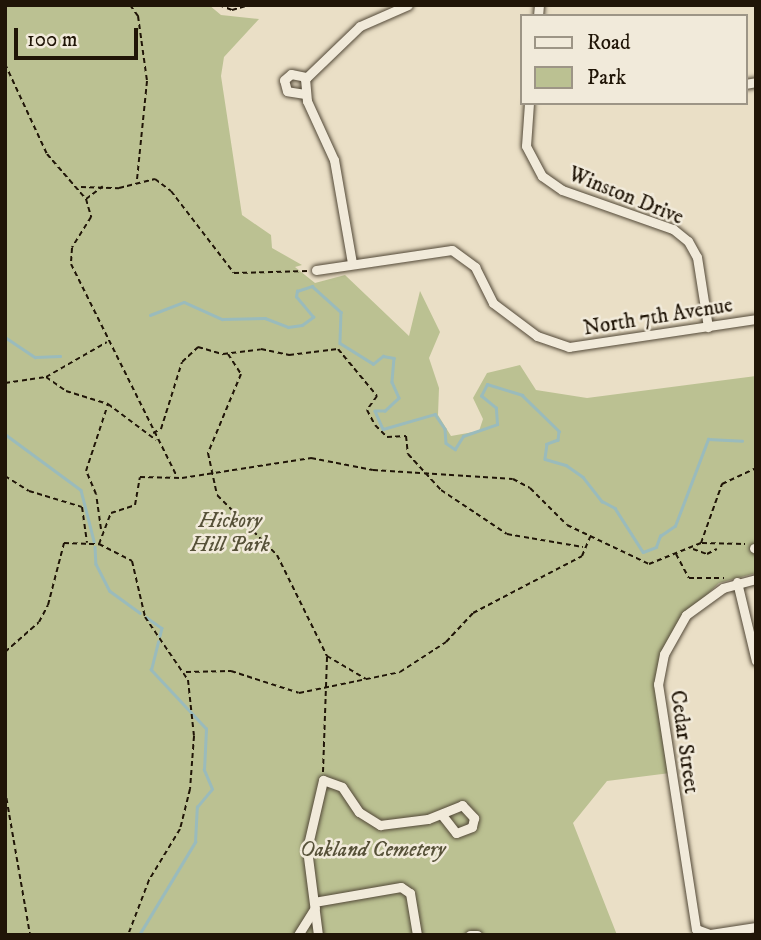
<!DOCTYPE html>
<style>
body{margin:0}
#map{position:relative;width:761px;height:940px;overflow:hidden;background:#eadfc6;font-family:"IM FELL DW Pica",serif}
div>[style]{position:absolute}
.green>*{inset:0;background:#bbc192}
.stream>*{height:2.5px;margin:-1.25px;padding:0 1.25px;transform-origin:1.25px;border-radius:1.25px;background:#9abbbc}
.path>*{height:2px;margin-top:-1px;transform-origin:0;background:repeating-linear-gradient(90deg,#201507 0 5px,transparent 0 8.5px)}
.roads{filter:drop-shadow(0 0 2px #524837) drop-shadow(0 0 2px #524837)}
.minor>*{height:9px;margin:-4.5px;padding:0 4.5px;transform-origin:4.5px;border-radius:4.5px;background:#f1eada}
span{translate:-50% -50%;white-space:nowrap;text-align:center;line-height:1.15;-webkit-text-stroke:5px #f1eada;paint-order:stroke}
.street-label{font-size:21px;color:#201507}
.park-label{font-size:21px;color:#565138;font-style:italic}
.frame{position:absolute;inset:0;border:7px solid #201507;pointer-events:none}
.legend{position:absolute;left:520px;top:14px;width:228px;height:91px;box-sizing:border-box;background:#f1eada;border:2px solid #9d9586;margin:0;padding:9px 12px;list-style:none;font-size:21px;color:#201507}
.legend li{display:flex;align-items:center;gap:14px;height:35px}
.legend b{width:35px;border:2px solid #9d9586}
.scale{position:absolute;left:14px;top:28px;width:124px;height:32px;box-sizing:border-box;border:4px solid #201507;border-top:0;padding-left:9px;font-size:21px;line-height:24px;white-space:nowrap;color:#201507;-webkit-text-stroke:5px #f1eada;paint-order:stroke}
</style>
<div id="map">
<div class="green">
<div style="clip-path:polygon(5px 5px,209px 5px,221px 15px,259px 19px,224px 57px,221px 76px,242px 215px,271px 235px,272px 248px,302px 265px,295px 267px,315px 283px,345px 275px,409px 336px,420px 291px,440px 332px,429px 358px,439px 388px,438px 415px,451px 436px,479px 431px,483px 419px,473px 398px,487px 373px,520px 365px,536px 390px,587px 398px,756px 376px,756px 573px,719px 583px,686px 615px,660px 669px,670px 773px,607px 781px,573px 823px,617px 935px,5px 935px)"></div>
</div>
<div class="stream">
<div style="left:150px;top:315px;width:36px;rotate:-21deg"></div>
<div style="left:184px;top:302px;width:42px;rotate:24.1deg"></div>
<div style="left:222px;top:319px;width:43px;rotate:-1.3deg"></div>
<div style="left:265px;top:318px;width:25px;rotate:21deg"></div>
<div style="left:288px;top:327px;width:14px;rotate:-8deg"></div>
<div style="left:302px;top:325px;width:14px;rotate:-36deg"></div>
<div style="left:313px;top:317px;width:26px;rotate:-130deg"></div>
<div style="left:296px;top:297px;width:6px;rotate:-81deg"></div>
<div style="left:297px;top:291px;width:16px;rotate:-18deg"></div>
<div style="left:312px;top:286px;width:39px;rotate:42deg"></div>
<div style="left:341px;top:312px;width:31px;rotate:92deg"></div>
<div style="left:340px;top:343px;width:39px;rotate:32deg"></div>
<div style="left:373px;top:364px;width:13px;rotate:-39deg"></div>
<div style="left:383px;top:356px;width:11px;rotate:10deg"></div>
<div style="left:394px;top:358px;width:24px;rotate:95deg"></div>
<div style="left:392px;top:382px;width:17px;rotate:66deg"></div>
<div style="left:399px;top:398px;width:19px;rotate:137deg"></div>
<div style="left:385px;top:411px;width:10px;rotate:180deg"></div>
<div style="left:375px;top:411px;width:20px;rotate:66deg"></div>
<div style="left:383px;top:429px;width:54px;rotate:-16.1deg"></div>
<div style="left:435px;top:414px;width:18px;rotate:56deg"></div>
<div style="left:445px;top:429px;width:14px;rotate:86deg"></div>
<div style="left:446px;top:443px;width:11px;rotate:34deg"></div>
<div style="left:455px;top:449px;width:15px;rotate:-58deg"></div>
<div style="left:463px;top:436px;width:36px;rotate:-19deg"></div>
<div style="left:497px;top:424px;width:16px;rotate:-94deg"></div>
<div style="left:496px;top:408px;width:19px;rotate:-141deg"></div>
<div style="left:481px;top:396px;width:13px;rotate:-63deg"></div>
<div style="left:487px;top:384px;width:37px;rotate:17deg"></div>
<div style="left:522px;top:395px;width:52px;rotate:44.2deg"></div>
<div style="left:559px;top:431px;width:9px;rotate:96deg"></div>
<div style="left:558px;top:440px;width:12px;rotate:160deg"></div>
<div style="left:547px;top:444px;width:15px;rotate:98deg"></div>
<div style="left:545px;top:459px;width:22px;rotate:16deg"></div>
<div style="left:566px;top:465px;width:21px;rotate:35deg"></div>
<div style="left:583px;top:477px;width:31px;rotate:52deg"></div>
<div style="left:602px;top:501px;width:15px;rotate:28deg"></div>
<div style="left:615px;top:508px;width:52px;rotate:57.5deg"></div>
<div style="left:643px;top:552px;width:14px;rotate:-21deg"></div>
<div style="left:656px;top:547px;width:12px;rotate:-70deg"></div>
<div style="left:660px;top:536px;width:18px;rotate:-34deg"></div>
<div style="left:675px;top:526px;width:93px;rotate:-69.2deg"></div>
<div style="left:708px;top:439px;width:34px;rotate:3deg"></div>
<div style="left:5px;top:337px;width:36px;rotate:34deg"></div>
<div style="left:35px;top:357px;width:25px;rotate:-2deg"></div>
<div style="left:5px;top:434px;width:94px;rotate:36.4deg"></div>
<div style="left:81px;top:490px;width:53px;rotate:75.7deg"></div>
<div style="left:95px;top:547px;width:17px;rotate:87deg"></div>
<div style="left:96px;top:564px;width:30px;rotate:63deg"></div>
<div style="left:110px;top:591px;width:37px;rotate:36deg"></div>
<div style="left:146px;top:617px;width:19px;rotate:35deg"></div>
<div style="left:162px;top:628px;width:8px;rotate:104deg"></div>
<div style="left:139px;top:935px;width:109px;rotate:-58.9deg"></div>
<div style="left:195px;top:842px;width:35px;rotate:-87deg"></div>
<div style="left:197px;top:807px;width:23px;rotate:-50deg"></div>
<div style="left:212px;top:789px;width:21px;rotate:-113deg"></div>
<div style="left:204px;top:770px;width:41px;rotate:-87.2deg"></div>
<div style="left:206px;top:729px;width:81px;rotate:-133deg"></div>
<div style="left:151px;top:670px;width:29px;rotate:-76deg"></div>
</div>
<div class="path">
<div style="left:130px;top:5px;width:14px;rotate:54deg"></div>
<div style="left:138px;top:16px;width:66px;rotate:82.1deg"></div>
<div style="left:147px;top:81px;width:99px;rotate:95.8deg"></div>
<div style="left:219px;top:5px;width:14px;rotate:21deg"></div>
<div style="left:232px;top:10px;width:19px;rotate:-16deg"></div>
<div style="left:5px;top:64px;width:99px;rotate:65deg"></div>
<div style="left:47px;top:154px;width:60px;rotate:49.1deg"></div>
<div style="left:86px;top:199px;width:19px;rotate:74deg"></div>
<div style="left:91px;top:217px;width:36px;rotate:122deg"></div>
<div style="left:72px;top:248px;width:16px;rotate:94deg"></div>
<div style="left:71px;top:264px;width:236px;rotate:63.5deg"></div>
<div style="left:81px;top:187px;width:38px;rotate:2deg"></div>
<div style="left:119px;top:188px;width:37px;rotate:-14deg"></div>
<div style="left:155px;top:179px;width:20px;rotate:37deg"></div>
<div style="left:171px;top:191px;width:103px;rotate:52.5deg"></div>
<div style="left:234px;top:273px;width:74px;rotate:-1.5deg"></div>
<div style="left:86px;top:199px;width:21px;rotate:-37deg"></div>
<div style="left:228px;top:354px;width:24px;rotate:57deg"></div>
<div style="left:241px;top:374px;width:86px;rotate:112.7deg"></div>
<div style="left:208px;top:453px;width:43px;rotate:77.9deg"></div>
<div style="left:217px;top:495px;width:85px;rotate:45deg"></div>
<div style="left:277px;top:555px;width:113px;rotate:63.7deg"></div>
<div style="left:327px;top:656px;width:45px;rotate:30.5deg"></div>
<div style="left:46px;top:377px;width:24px;rotate:35deg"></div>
<div style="left:66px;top:391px;width:44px;rotate:17.2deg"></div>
<div style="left:108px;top:404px;width:60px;rotate:36.9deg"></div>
<div style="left:5px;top:383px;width:41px;rotate:-8.3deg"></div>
<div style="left:46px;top:377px;width:70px;rotate:-29.8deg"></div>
<div style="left:153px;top:433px;width:9px;rotate:-27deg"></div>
<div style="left:161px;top:429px;width:70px;rotate:-72.6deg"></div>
<div style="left:182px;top:362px;width:22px;rotate:-43deg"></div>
<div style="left:198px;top:347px;width:26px;rotate:16deg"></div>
<div style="left:223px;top:354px;width:38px;rotate:-7deg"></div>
<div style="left:261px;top:349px;width:29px;rotate:12deg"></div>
<div style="left:289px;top:355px;width:49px;rotate:-7deg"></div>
<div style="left:338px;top:349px;width:61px;rotate:50.3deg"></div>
<div style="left:377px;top:396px;width:17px;rotate:126deg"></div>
<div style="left:367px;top:410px;width:17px;rotate:62deg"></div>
<div style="left:375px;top:425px;width:17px;rotate:45deg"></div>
<div style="left:387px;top:437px;width:19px;rotate:-3deg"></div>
<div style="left:406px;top:436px;width:18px;rotate:84deg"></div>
<div style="left:408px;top:454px;width:49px;rotate:47.5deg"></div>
<div style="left:441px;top:490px;width:79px;rotate:33.7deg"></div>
<div style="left:507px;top:534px;width:77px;rotate:9.7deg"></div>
<div style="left:756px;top:441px;width:1px;rotate:90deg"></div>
<div style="left:5px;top:476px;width:28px;rotate:32deg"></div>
<div style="left:29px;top:491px;width:55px;rotate:16.8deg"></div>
<div style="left:82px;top:507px;width:36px;rotate:82deg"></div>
<div style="left:101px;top:529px;width:35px;rotate:-98deg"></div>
<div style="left:96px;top:494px;width:25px;rotate:-113deg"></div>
<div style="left:86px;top:471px;width:71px;rotate:-71.8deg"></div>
<div style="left:702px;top:543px;width:43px;rotate:1.3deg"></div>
<div style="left:99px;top:544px;width:33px;rotate:-69deg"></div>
<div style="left:111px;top:513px;width:25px;rotate:-18deg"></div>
<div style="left:135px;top:505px;width:28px;rotate:-80deg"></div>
<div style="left:140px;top:477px;width:42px;rotate:1.4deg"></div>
<div style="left:182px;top:478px;width:131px;rotate:-8.8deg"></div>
<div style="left:311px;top:458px;width:63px;rotate:11deg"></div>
<div style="left:373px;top:470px;width:140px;rotate:3.7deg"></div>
<div style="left:513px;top:479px;width:19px;rotate:28deg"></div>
<div style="left:530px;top:488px;width:52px;rotate:45deg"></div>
<div style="left:567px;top:525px;width:91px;rotate:25.4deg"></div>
<div style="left:649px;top:564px;width:56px;rotate:-22deg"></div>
<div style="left:701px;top:543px;width:63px;rotate:-70.4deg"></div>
<div style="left:722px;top:484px;width:38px;rotate:-25deg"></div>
<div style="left:693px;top:549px;width:15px;rotate:20deg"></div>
<div style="left:707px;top:554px;width:11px;rotate:-27deg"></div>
<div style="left:676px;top:554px;width:27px;rotate:62deg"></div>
<div style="left:689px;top:578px;width:35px"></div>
<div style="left:5px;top:652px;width:45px;rotate:-41.4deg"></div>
<div style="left:39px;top:622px;width:19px;rotate:-62deg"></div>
<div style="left:48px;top:605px;width:64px;rotate:-75.5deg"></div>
<div style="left:64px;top:543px;width:35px;rotate:2deg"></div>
<div style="left:99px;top:544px;width:37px;rotate:27deg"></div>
<div style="left:132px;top:561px;width:57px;rotate:76.9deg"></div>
<div style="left:145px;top:617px;width:76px;rotate:55.7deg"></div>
<div style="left:188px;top:680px;width:56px;rotate:83.9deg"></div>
<div style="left:194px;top:736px;width:53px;rotate:94.3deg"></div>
<div style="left:190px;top:789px;width:41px;rotate:104deg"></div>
<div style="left:180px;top:829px;width:60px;rotate:121.3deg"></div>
<div style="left:149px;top:880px;width:59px;rotate:110.9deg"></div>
<div style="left:186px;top:672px;width:45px;rotate:-1.3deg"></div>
<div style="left:231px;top:671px;width:71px;rotate:17.9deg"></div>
<div style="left:299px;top:693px;width:103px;rotate:-11.7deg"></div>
<div style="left:400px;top:672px;width:55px;rotate:-33.1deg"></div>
<div style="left:446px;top:642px;width:40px;rotate:-47deg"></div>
<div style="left:473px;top:613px;width:123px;rotate:-27.6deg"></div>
<div style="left:582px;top:556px;width:21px;rotate:-67deg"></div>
<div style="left:323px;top:772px;width:116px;rotate:-88deg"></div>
<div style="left:5px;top:790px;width:147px;rotate:80.2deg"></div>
</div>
<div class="roads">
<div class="minor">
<div style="left:538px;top:16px;width:11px;rotate:-85deg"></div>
<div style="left:745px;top:84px;width:11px;rotate:-10deg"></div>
<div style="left:305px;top:94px;width:18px;rotate:-171deg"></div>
<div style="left:287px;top:91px;width:11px;rotate:-105deg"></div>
<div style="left:284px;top:80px;width:9px;rotate:-41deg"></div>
<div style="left:291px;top:74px;width:16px;rotate:11deg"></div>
<div style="left:529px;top:103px;width:43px;rotate:94deg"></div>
<div style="left:526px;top:146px;width:34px;rotate:62deg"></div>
<div style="left:542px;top:176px;width:24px;rotate:35deg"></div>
<div style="left:562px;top:190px;width:118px;rotate:19.4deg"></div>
<div style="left:673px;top:229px;width:19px;rotate:39deg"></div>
<div style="left:688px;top:241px;width:18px;rotate:61deg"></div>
<div style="left:697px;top:257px;width:71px;rotate:81.1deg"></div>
<div style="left:352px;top:263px;width:105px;rotate:-99.9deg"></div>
<div style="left:334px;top:160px;width:65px;rotate:-114.6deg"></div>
<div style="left:307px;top:101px;width:22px;rotate:-95deg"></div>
<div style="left:305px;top:79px;width:76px;rotate:-43.9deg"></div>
<div style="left:360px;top:26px;width:52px;rotate:-23.6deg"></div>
<div style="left:316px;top:270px;width:137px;rotate:-8.4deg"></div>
<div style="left:452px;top:250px;width:29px;rotate:36deg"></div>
<div style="left:475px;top:267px;width:40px;rotate:63.4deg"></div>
<div style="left:493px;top:303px;width:55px;rotate:36.9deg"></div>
<div style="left:537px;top:336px;width:34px;rotate:19deg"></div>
<div style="left:569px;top:347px;width:189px;rotate:-8.5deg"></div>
<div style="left:754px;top:548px;width:2px;rotate:27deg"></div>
<div style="left:756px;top:579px;width:34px;rotate:165deg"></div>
<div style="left:723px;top:588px;width:46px;rotate:143.9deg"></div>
<div style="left:686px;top:615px;width:45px;rotate:119.4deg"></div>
<div style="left:664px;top:654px;width:31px;rotate:101deg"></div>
<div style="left:658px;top:684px;width:248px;rotate:81.2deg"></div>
<div style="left:696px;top:929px;width:15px;rotate:20deg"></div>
<div style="left:710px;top:934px;width:47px;rotate:-8.7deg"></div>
<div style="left:737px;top:582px;width:81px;rotate:76.5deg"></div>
<div style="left:314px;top:902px;width:88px;rotate:-9.8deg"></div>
<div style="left:401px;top:887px;width:11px;rotate:34deg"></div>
<div style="left:410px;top:893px;width:43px;rotate:80.5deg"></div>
<div style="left:298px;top:935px;width:32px;rotate:-58deg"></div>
<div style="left:318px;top:935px;width:87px;rotate:-97.3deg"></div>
<div style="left:307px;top:849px;width:71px;rotate:-76.9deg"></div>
<div style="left:323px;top:780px;width:20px;rotate:20deg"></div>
<div style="left:342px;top:787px;width:30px;rotate:56deg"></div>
<div style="left:359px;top:812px;width:25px;rotate:32deg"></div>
<div style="left:380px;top:825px;width:48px;rotate:-7.1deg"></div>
<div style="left:428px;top:819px;width:37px;rotate:-22deg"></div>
<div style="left:462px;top:805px;width:18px;rotate:47deg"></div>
<div style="left:474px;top:818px;width:9px;rotate:103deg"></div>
<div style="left:472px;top:827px;width:17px;rotate:159deg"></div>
<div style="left:456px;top:833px;width:23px;rotate:-128deg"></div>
<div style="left:470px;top:935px;width:7px"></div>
</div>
</div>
<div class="street-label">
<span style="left:626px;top:196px;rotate:22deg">Winston Drive</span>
<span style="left:658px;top:317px;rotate:-9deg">North 7th Avenue</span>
<span style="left:684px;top:742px;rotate:82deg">Cedar Street</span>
</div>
<div class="park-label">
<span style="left:230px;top:533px">Hickory<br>Hill Park</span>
<span style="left:373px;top:850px">Oakland Cemetery</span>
</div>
<div class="frame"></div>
<ul class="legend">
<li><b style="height:9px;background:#f1eada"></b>Road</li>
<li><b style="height:19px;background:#bbc192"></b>Park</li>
</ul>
<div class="scale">100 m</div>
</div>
